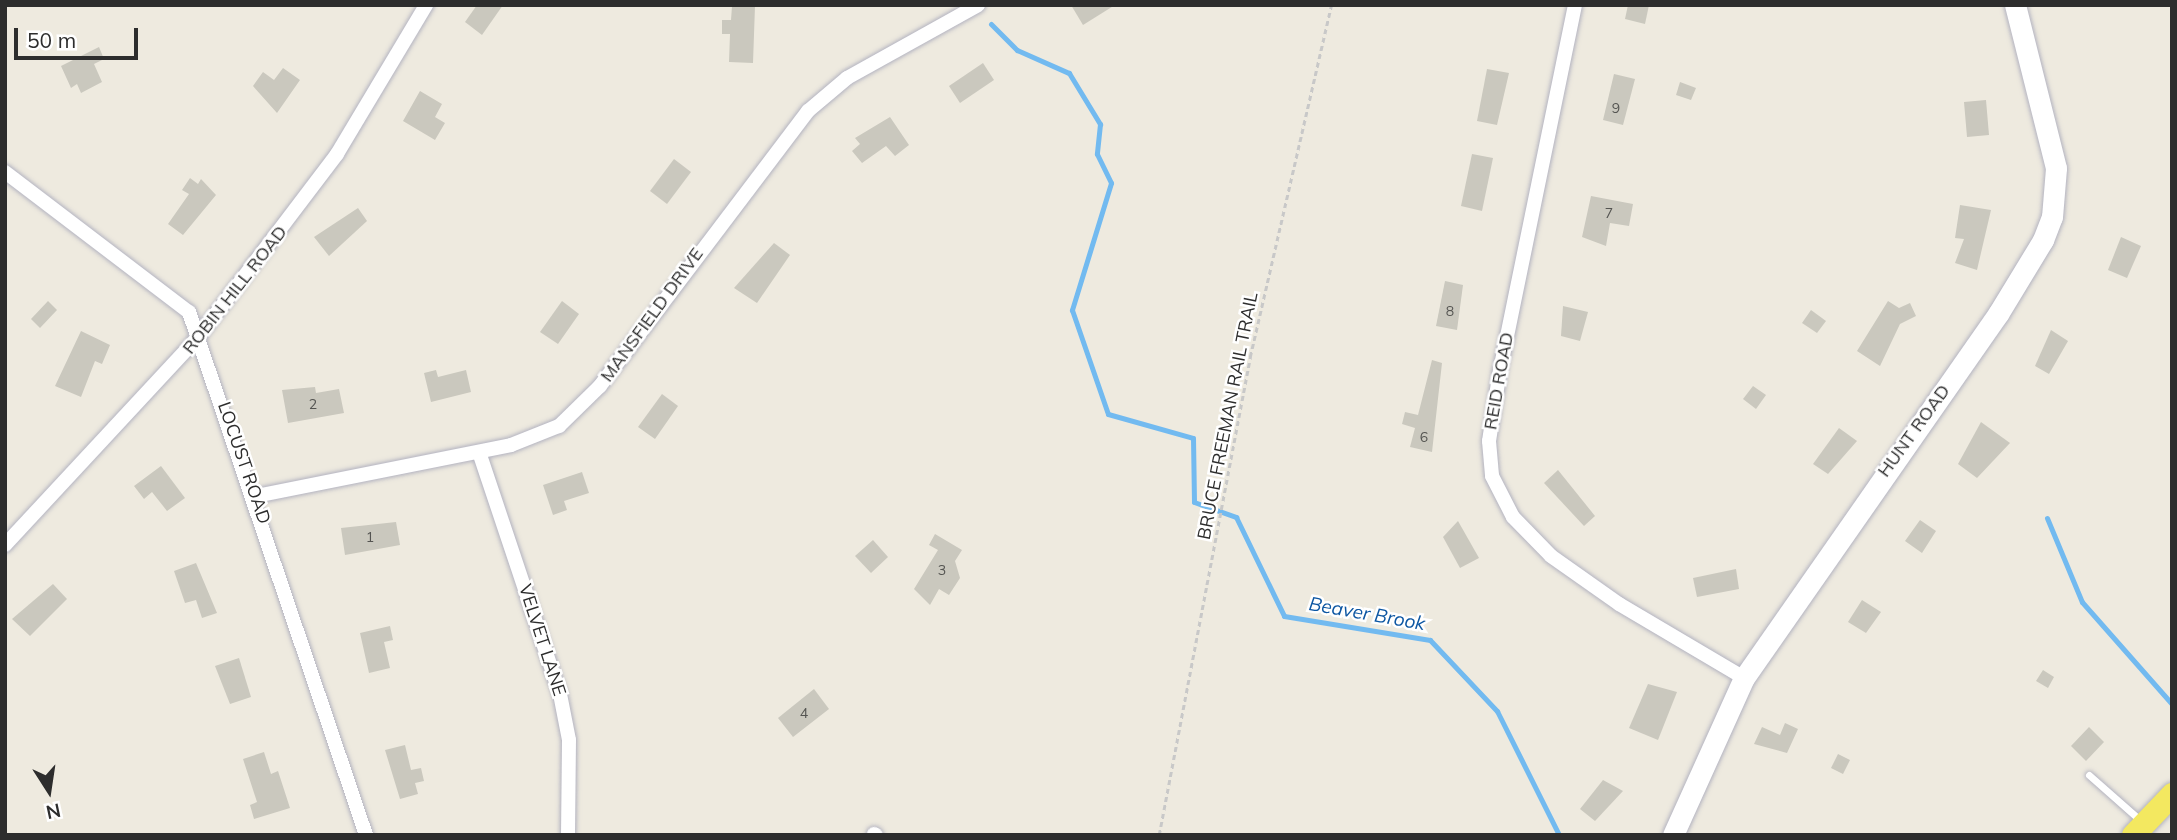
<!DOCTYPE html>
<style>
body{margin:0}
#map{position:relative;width:2177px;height:840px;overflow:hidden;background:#eeeadf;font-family:Mulish,sans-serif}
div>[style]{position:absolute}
.stream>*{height:5px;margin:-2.5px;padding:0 2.5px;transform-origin:2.5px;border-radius:2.5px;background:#72baf0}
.building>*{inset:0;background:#cac8be}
.path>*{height:2.5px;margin-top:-1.25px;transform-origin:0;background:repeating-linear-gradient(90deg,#c8c8c8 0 5px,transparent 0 8.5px)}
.roads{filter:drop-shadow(0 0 2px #b3b3c0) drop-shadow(0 0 2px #b3b3c0)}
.lane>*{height:7px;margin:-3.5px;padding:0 3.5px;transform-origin:3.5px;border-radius:3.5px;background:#fff}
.street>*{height:14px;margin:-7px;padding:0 7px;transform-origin:7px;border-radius:7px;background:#fff}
.secondary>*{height:21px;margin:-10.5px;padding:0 10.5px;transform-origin:10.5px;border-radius:10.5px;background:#fff}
.primary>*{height:23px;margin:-11.5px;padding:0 11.5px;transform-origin:11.5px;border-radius:11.5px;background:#f3e860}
span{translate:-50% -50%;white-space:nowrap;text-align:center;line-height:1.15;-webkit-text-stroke:5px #fff;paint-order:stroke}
.number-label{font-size:14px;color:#545451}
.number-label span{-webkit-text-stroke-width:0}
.street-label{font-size:18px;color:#2d2d2d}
.water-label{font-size:19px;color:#0c56a2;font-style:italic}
.frame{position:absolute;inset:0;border:7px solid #2d2d2d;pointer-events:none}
.north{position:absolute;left:14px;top:756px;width:70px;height:70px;-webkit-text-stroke:5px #fff;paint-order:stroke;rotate:168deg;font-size:19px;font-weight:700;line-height:28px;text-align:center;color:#2d2d2d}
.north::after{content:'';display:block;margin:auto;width:24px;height:32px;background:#2d2d2d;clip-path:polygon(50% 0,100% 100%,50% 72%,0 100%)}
.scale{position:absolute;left:14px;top:28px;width:124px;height:32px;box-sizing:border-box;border:4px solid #2d2d2d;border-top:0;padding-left:9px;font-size:21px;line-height:24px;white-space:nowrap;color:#2d2d2d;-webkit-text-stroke:5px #fff;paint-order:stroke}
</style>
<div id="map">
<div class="stream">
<div style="left:991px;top:24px;width:37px;rotate:45deg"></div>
<div style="left:1017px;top:50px;width:57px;rotate:23.9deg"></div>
<div style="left:1069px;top:73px;width:60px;rotate:58.7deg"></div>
<div style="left:1100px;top:124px;width:30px;rotate:96deg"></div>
<div style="left:1097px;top:154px;width:32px;rotate:64deg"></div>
<div style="left:1111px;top:183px;width:133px;rotate:107.1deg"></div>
<div style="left:1072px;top:310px;width:110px;rotate:70.9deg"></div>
<div style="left:1108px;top:414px;width:88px;rotate:15.8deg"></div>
<div style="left:1193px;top:438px;width:64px;rotate:89.1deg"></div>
<div style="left:1194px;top:502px;width:45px;rotate:19.7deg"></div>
<div style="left:1236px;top:517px;width:110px;rotate:64.1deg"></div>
<div style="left:1284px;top:616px;width:148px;rotate:9.3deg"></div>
<div style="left:1430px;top:640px;width:98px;rotate:46.7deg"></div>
<div style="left:1497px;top:711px;width:139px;rotate:63.4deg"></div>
<div style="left:2047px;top:518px;width:91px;rotate:67.4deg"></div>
<div style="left:2082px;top:602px;width:136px;rotate:48.6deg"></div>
</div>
<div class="building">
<div style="clip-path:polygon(477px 5px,503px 5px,482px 35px,465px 22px)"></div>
<div style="clip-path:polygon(1071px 5px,1115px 5px,1083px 25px)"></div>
<div style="clip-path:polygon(1628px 5px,1649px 5px,1645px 24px,1625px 19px)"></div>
<div style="clip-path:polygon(732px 6px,755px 6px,753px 63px,729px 62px,730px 34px,722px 34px,722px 20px,731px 20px)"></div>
<div style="clip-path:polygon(99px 47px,104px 59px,94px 64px,102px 82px,81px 93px,77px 84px,71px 88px,61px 66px)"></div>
<div style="clip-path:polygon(983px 63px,994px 80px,960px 103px,949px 86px)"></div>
<div style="clip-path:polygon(283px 68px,300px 80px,277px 113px,253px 86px,263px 72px,274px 80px)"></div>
<div style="clip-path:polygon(1487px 69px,1509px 73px,1497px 125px,1477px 121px)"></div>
<div style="clip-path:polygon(1614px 74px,1635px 79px,1623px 125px,1603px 120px)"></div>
<div style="clip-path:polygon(1680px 82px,1696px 88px,1691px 100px,1676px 95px)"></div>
<div style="clip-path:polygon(420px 91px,442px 104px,435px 117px,445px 123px,435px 140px,403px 121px)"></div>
<div style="clip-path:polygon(1986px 100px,1989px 135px,1967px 137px,1964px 102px)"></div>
<div style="clip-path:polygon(890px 117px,909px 145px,895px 156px,886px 146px,862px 163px,852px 151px,860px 144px,855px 138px)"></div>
<div style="clip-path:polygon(1472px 154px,1493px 158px,1482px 211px,1461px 206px)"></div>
<div style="clip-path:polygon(674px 159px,691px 172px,667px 204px,650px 191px)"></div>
<div style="clip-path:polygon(190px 178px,198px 184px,201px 179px,216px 195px,183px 235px,168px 224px,189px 194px,182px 190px)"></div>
<div style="clip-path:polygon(1591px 196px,1633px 204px,1629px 226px,1610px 223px,1606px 246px,1582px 237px)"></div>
<div style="clip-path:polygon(1960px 205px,1991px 210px,1977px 270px,1955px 263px,1964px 239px,1955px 238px)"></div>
<div style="clip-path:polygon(358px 208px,367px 221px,329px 256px,314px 237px)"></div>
<div style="clip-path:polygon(2121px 237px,2141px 246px,2127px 278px,2108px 270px)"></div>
<div style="clip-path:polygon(774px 243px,790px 255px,757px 303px,734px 288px)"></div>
<div style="clip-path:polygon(1445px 281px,1463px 285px,1457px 330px,1436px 326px)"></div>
<div style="clip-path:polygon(48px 301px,57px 310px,40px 328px,31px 319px)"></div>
<div style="clip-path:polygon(562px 301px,579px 314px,558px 344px,540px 332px)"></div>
<div style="clip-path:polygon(1888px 301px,1899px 308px,1910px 303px,1916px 316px,1900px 324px,1880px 366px,1857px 351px)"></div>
<div style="clip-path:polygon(1563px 306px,1588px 312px,1580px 341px,1561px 336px)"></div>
<div style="clip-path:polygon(1811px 310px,1826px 321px,1817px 333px,1802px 323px)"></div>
<div style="clip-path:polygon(2051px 330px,2068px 341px,2049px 374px,2035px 366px)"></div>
<div style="clip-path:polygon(81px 331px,110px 345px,102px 364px,95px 361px,81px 397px,55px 386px)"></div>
<div style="clip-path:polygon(1432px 360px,1442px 363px,1432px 452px,1410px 447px,1415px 428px,1402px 424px,1405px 412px,1418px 415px)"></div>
<div style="clip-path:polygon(436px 370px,438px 377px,466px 370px,471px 392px,431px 402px,424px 373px)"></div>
<div style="clip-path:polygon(1753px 386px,1766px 395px,1756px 409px,1743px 399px)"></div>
<div style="clip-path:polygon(315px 387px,316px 393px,339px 389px,344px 413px,288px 423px,282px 390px)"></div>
<div style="clip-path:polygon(662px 394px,678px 406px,655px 439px,638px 427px)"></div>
<div style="clip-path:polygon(1981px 422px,2010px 443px,1977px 478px,1958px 464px)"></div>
<div style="clip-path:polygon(1839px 428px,1857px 441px,1828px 474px,1813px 464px)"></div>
<div style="clip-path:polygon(161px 466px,185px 498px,167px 511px,152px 492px,144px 499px,134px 486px)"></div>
<div style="clip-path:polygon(1558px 470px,1595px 516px,1584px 526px,1544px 483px)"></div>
<div style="clip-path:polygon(582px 472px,589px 493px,564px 501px,567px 510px,553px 515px,543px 485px)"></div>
<div style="clip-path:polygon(1920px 520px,1936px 531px,1922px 553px,1905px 541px)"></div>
<div style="clip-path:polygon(1458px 521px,1479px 558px,1460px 568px,1443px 537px)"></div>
<div style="clip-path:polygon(396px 522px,400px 545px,345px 555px,341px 528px)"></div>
<div style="clip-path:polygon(935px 534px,962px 550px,955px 561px,960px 578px,949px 595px,939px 589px,930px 605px,914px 589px,938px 550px,929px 545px)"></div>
<div style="clip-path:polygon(873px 540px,888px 557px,871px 573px,855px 556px)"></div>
<div style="clip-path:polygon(196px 563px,217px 613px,202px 618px,196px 600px,185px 603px,174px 571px)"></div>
<div style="clip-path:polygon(1736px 569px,1739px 589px,1697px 597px,1693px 578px)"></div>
<div style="clip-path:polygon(53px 584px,67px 599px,30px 636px,12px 619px)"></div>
<div style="clip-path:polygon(1862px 600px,1881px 612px,1866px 633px,1848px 622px)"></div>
<div style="clip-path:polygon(390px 626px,393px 640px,384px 642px,390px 668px,369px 673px,360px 633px)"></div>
<div style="clip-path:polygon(239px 658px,251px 697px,230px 704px,215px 666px)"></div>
<div style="clip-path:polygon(2043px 670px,2054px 677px,2048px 688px,2036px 681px)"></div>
<div style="clip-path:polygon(1648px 684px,1677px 692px,1658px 740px,1629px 728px)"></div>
<div style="clip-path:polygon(814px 689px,829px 709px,793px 737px,778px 718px)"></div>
<div style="clip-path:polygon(1785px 723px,1798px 729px,1787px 753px,1754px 744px,1762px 727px,1780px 735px)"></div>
<div style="clip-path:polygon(2089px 727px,2104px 742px,2086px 761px,2071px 746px)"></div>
<div style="clip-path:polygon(405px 745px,411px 770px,421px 768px,424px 781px,415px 783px,418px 794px,400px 799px,385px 750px)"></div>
<div style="clip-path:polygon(264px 752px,271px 774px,278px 771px,290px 808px,254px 819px,250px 805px,257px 802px,243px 759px)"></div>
<div style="clip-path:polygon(1838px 754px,1850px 760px,1843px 774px,1831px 768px)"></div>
<div style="clip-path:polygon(1603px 780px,1623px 791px,1595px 821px,1580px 809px)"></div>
</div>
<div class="path">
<div style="left:1159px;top:835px;width:487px;rotate:-79.2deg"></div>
<div style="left:1250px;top:357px;width:361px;rotate:-77deg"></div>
</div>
<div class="roads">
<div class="lane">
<div style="left:2089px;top:775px;width:69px;rotate:41.5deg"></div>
</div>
<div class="street">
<div style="left:1575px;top:5px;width:373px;rotate:101.6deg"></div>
<div style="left:1500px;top:370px;width:72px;rotate:98.8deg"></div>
<div style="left:1489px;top:441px;width:35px;rotate:85deg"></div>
<div style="left:1492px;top:476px;width:46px;rotate:62.9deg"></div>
<div style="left:1513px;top:517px;width:54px;rotate:45.7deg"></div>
<div style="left:1551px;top:556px;width:83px;rotate:35.2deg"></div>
<div style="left:1619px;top:604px;width:145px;rotate:30.6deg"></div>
<div style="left:5px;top:172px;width:231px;rotate:37.3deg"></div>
<div style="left:189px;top:312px;width:552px;rotate:71.3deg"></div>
<div style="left:479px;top:452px;width:255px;rotate:71.5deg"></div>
<div style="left:560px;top:694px;width:47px;rotate:78.9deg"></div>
<div style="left:569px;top:740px;width:95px;rotate:90.6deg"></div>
<div style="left:256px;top:496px;width:260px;rotate:-11.3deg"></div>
<div style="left:511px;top:445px;width:52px;rotate:-21.6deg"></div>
<div style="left:559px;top:426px;width:57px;rotate:-44.3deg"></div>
<div style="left:600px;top:386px;width:345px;rotate:-52.9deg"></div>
<div style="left:808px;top:111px;width:51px;rotate:-40.2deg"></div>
<div style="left:847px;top:78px;width:150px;rotate:-29.1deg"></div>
<div style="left:5px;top:545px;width:285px;rotate:-47.1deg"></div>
<div style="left:199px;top:336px;width:228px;rotate:-52.8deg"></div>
<div style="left:337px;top:154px;width:174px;rotate:-59.1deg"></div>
<div style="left:874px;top:834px;width:2px;rotate:27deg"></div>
</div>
<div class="secondary">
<div style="left:1673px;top:835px;width:172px;rotate:-65.7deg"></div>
<div style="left:1744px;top:678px;width:444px;rotate:-55.1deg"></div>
<div style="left:1998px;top:314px;width:87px;rotate:-58.7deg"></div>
<div style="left:2043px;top:240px;width:25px;rotate:-69deg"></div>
<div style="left:2052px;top:217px;width:49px;rotate:-85.3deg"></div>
<div style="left:2056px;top:168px;width:168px;rotate:-104.1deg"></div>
</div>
<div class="primary">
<div style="left:2133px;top:835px;width:57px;rotate:-46.4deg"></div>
</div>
</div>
<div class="number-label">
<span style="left:1616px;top:108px">9</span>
<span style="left:1609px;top:213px">7</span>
<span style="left:1450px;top:311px">8</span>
<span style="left:313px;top:404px">2</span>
<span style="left:1424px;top:437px">6</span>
<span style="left:370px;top:537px">1</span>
<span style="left:942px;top:570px">3</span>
<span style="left:804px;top:713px">4</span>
</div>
<div class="street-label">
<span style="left:235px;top:290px;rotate:-52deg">ROBIN HILL ROAD</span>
<span style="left:652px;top:315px;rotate:-54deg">MANSFIELD DRIVE</span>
<span style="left:1499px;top:381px;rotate:-80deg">REID ROAD</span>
<span style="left:1228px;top:416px;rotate:-79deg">BRUCE FREEMAN RAIL TRAIL</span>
<span style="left:1914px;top:431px;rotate:-54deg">HUNT ROAD</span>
<span style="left:244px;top:463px;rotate:71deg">LOCUST ROAD</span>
<span style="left:542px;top:640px;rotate:72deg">VELVET LANE</span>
</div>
<div class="water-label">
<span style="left:1367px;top:614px;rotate:10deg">Beaver Brook</span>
</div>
<div class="frame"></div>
<div class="north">N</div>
<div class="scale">50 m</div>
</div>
